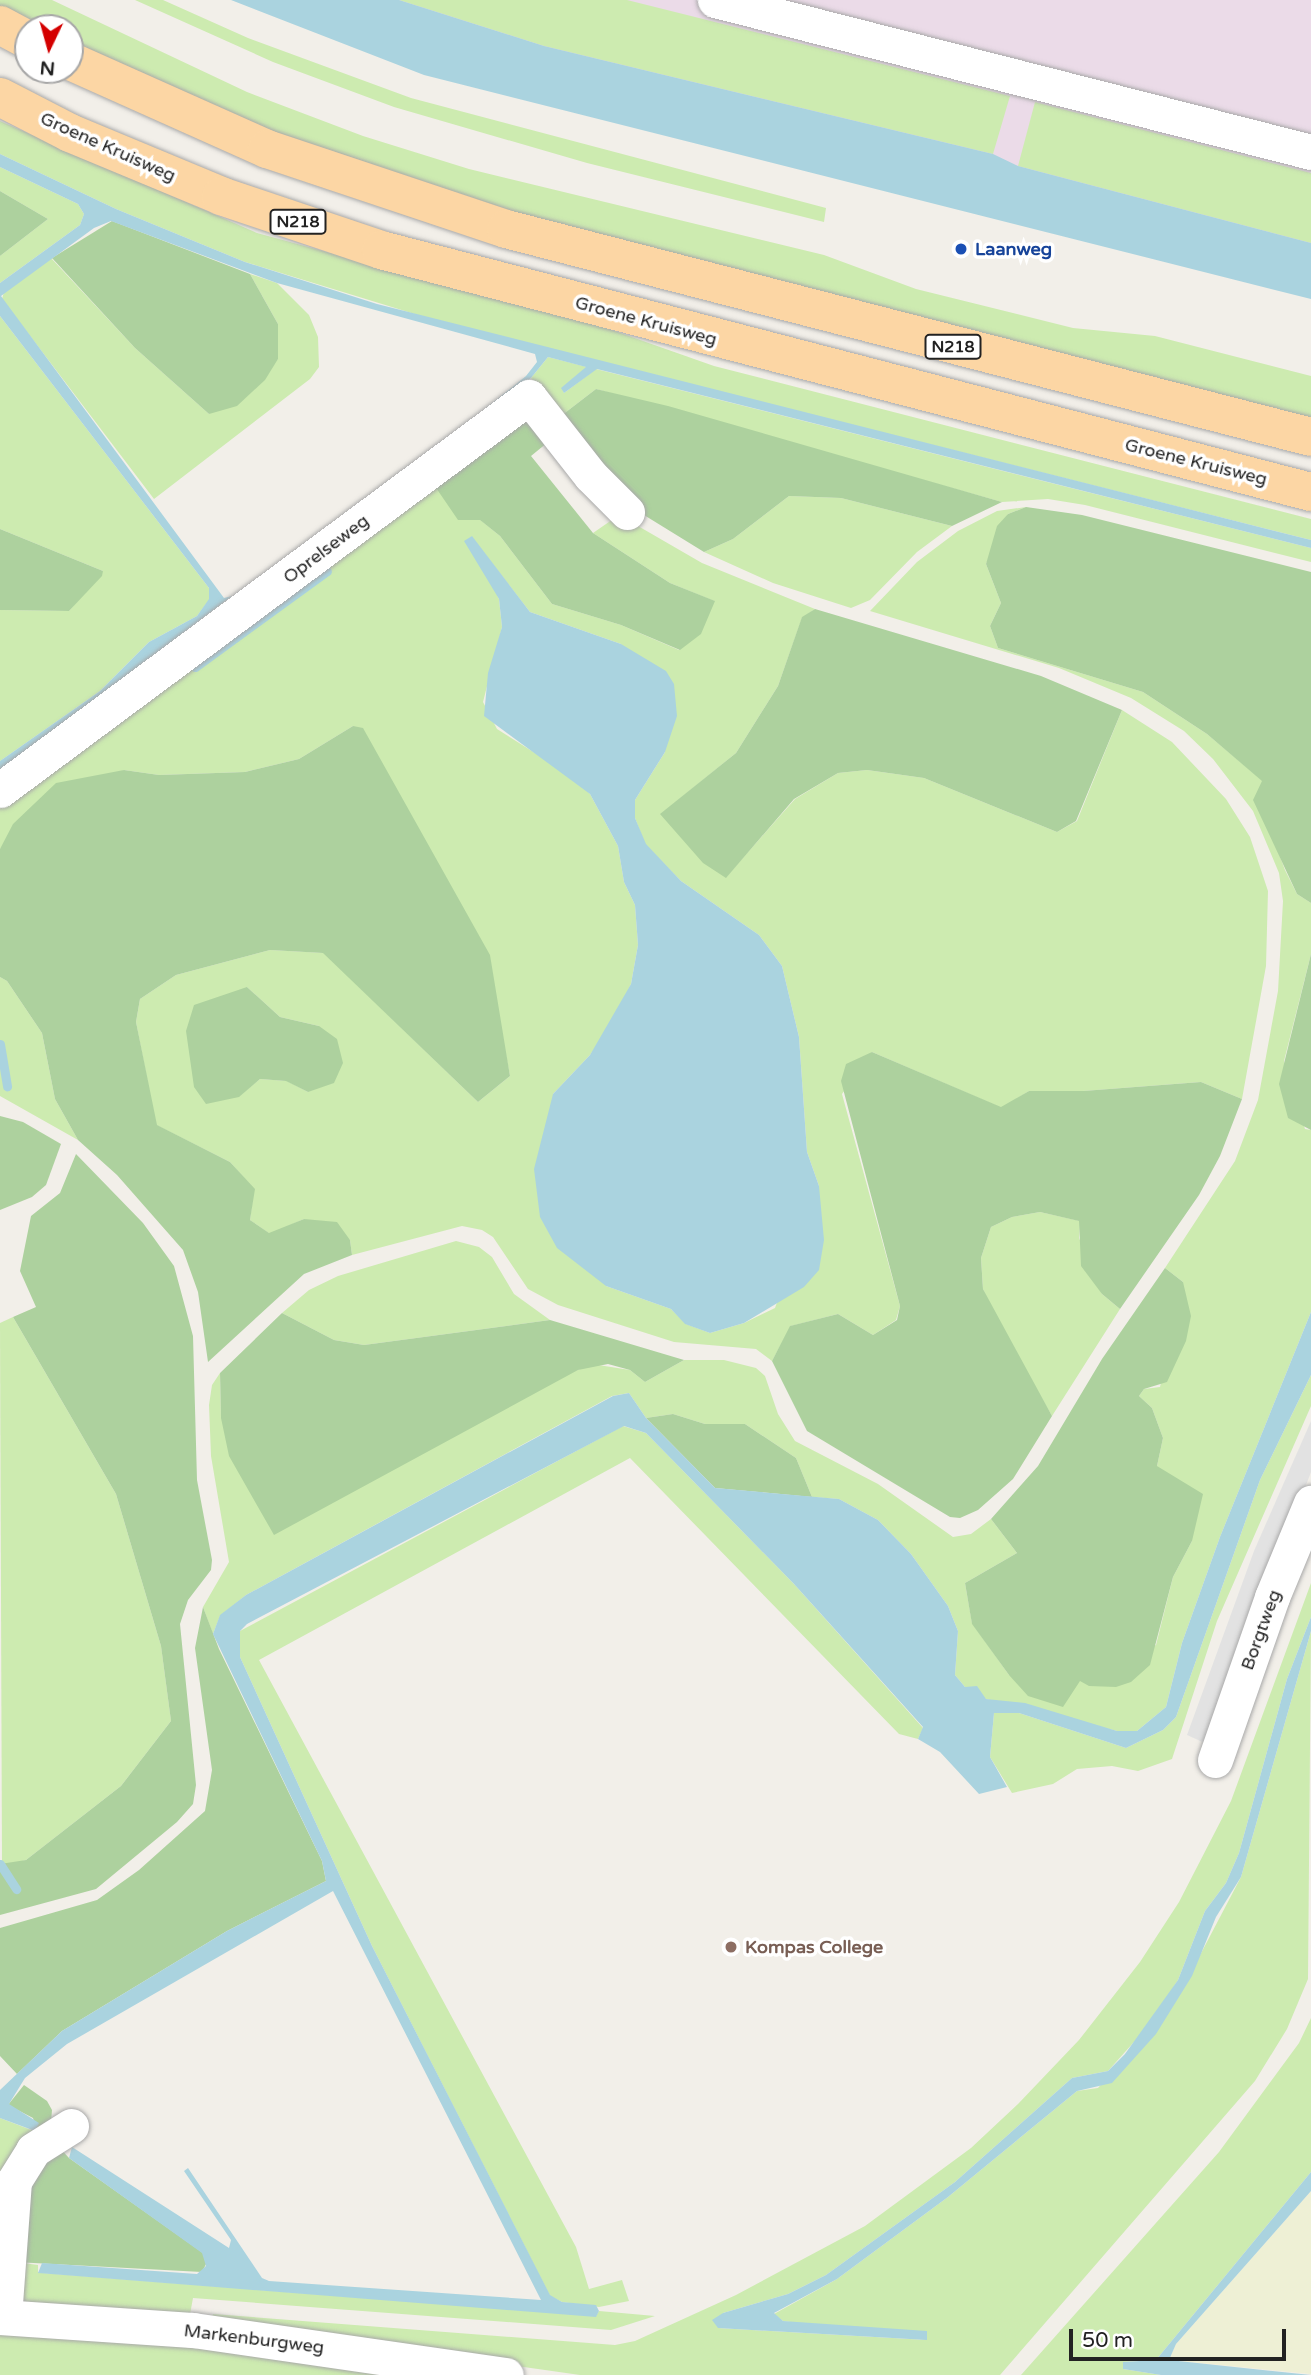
<!DOCTYPE html>
<style>
body{margin:0}
#map{position:relative;width:1311px;height:2375px;overflow:hidden;background:#f2efe9;font-family:"Varela Round",sans-serif}
div>[style]{position:absolute}
.industrial>*{inset:0;background:#ebdbe8}
.farmland>*{inset:0;background:#eef0d5}
.grass>*{inset:0;background:#cdebb0}
.forest>*{inset:0;background:#add19e}
.parking>*{inset:0;background:#e2e2e2}
.water>*{inset:0;background:#aad3df}
.stream>*{height:9px;margin:-4.5px;padding:0 4.5px;transform-origin:4.5px;border-radius:4.5px;background:#aad3df}
.roads{filter:drop-shadow(0 0 2px #a9a9a9) drop-shadow(0 0 2px #a9a9a9)}
.street>*{height:35px;margin:-17.5px;padding:0 17.5px;transform-origin:17.5px;border-radius:17.5px;background:#fff}
.primary>*{height:38px;margin:-19px;padding:0 19px;transform-origin:19px;border-radius:19px;background:#fcd6a4}
.dots>*{width:19px;height:19px;translate:-50% -50%;box-sizing:border-box;border:4px solid #fff;border-radius:50%}
span{translate:-50% -50%;white-space:nowrap;text-align:center;line-height:1.15;-webkit-text-stroke:7px #fff;paint-order:stroke}
.shield-label span{padding:2px 5px;background:#fff;border:2px solid;border-radius:5px;-webkit-text-stroke-width:0}
.shield-label{font-size:16px;color:#222;font-weight:700}
.street-label{font-size:18px;color:#222}
.transit-label{font-size:18px;color:#164399;font-weight:700}
.left{translate:0 -50%;text-align:left}
.education-label{font-size:18px;color:#785e54;font-weight:700}
.north{position:absolute;left:14px;top:14px;width:70px;height:70px;box-sizing:border-box;background:#fff;border:2px solid #a7a7a7;border-radius:50%;rotate:185deg;font-size:19px;font-weight:700;line-height:28px;text-align:center;color:#222}
.north::after{content:'';display:block;margin:auto;width:24px;height:32px;background:#d40000;clip-path:polygon(50% 0,100% 100%,50% 72%,0 100%)}
.scale{position:absolute;left:1069px;top:2329px;width:217px;height:32px;box-sizing:border-box;border:4px solid #222;border-top:0;padding-left:9px;font-size:21px;line-height:24px;white-space:nowrap;color:#222;-webkit-text-stroke:5px #fff;paint-order:stroke}
</style>
<div id="map">
<div class="industrial">
<div style="clip-path:polygon(323px 0,1311px 0,1311px 269px)"></div>
</div>
<div class="farmland">
<div style="clip-path:polygon(1311px 2191px,1311px 2374px,1169px 2360px,1176px 2344px)"></div>
</div>
<div class="grass">
<div style="clip-path:polygon(0 0,52px 0,247px 92px,363px 136px,469px 169px,824px 255px,916px 289px,1073px 328px,1155px 336px,1311px 376px,1311px 418px,368px 175px,70px 44px,70px 28px,39px 28px,0 8px)"></div>
<div style="clip-path:polygon(135px 0,163px 0,248px 38px,411px 98px,826px 208px,824px 222px,587px 163px,394px 107px,273px 62px)"></div>
<div style="clip-path:polygon(399px 0,627px 0,1010px 96px,993px 154px,544px 46px)"></div>
<div style="clip-path:polygon(1035px 102px,1311px 173px,1311px 243px,1018px 166px)"></div>
<div style="clip-path:polygon(0 121px,257px 233px,609px 329px,714px 366px,1311px 519px,1311px 540px,431px 319px,245px 262px,116px 209px,0 154px)"></div>
<div style="clip-path:polygon(0 167px,78px 204px,84px 214px,80px 225px,0 283px,0 256px,48px 219px,0 191px)"></div>
<div style="clip-path:polygon(51px 258px,135px 348px,209px 414px,278px 359px,278px 324px,250px 274px,277px 283px,309px 315px,318px 337px,319px 367px,310px 379px,154px 499px,2px 299px,4px 292px)"></div>
<div style="clip-path:polygon(0 316px,209px 588px,209px 600px,197px 616px,149px 642px,100px 691px,0 761px,0 610px,69px 611px,103px 571px,0 529px)"></div>
<div style="clip-path:polygon(548px 357px,587px 367px,562px 388px,564px 393px,596px 369px,1311px 548px,1311px 562px,1085px 505px,1048px 499px,1002px 502px,596px 389px,557px 419px,531px 378px)"></div>
<div style="clip-path:polygon(evenodd,430px 479px,500px 536px,552px 604px,621px 625px,679px 650px,714px 601px,670px 583px,593px 533px,619px 515px,702px 563px,815px 609px,802px 618px,778px 686px,736px 753px,661px 814px,726px 877px,795px 799px,838px 773px,867px 770px,924px 778px,1057px 832px,1077px 821px,1122px 710px,1172px 742px,1226px 799px,1250px 837px,1268px 891px,1266px 966px,1242px 1099px,1201px 1082px,1083px 1091px,1029px 1091px,1002px 1108px,872px 1052px,842px 1094px,900px 1306px,896px 1320px,873px 1335px,838px 1314px,791px 1326px,772px 1361px,756px 1349px,674px 1342px,558px 1305px,528px 1289px,493px 1237px,482px 1230px,462px 1226px,352px 1255px,350px 1240px,304px 1219px,270px 1234px,250px 1220px,254px 1189px,230px 1162px,156px 1125px,136px 1022px,140px 999px,176px 975px,270px 950px,324px 953px,478px 1102px,510px 1076px,505px 1050px,353px 726px,299px 759px,245px 772px,159px 775px,124px 770px,0 849px,0 796px,430px 479px,471px 536px,530px 612px,621px 644px,665px 752px,635px 800px,635px 818px,645px 844px,681px 881px,759px 935px,782px 966px,799px 1037px,807px 1152px,819px 1186px,775px 1308px,744px 1323px,710px 1333px,686px 1324px,671px 1309px,606px 1286px,553px 1094px,590px 1055px,614px 1020px,631px 984px,638px 945px,635px 905px,624px 882px,618px 846px,590px 794px,573px 777px,497px 729px,483px 702px,502px 627px,499px 599px,471px 536px,430px 479px,247px 987px,280px 1017px,319px 1026px,308px 1092px,287px 1081px,260px 1079px,238px 1097px,247px 987px)"></div>
<div style="clip-path:polygon(789px 496px,841px 498px,952px 526px,917px 552px,870px 600px,851px 608px,773px 583px,704px 552px,733px 539px)"></div>
<div style="clip-path:polygon(1026px 507px,1008px 514px,986px 564px,1001px 603px,990px 626px,998px 648px,1143px 692px,1207px 734px,1263px 781px,1273px 838px,1285px 870px,1297px 894px,1311px 903px,1311px 954px,1284px 1061px,1305px 1129px,1311px 1130px,1311px 1312px,1220px 1537px,1182px 1643px,1166px 1707px,1137px 1731px,1117px 1731px,986px 1699px,965px 1687px,955px 1675px,958px 1631px,948px 1606px,911px 1554px,878px 1520px,839px 1499px,812px 1497px,796px 1458px,745px 1424px,705px 1424px,673px 1414px,646px 1418px,629px 1393px,612px 1396px,246px 1595px,220px 1616px,213px 1634px,203px 1607px,229px 1562px,211px 1456px,209px 1405px,212px 1385px,220px 1373px,221px 1418px,578px 1370px,592px 1364px,630px 1370px,645px 1382px,684px 1360px,724px 1360px,756px 1368px,765px 1376px,778px 1414px,795px 1441px,878px 1484px,953px 1537px,971px 1534px,991px 1519px,1017px 1553px,965px 1583px,972px 1623px,1009px 1675px,1080px 1681px,1156px 1645px,1173px 1577px,1192px 1541px,1157px 1466px,1163px 1438px,1152px 1408px,1139px 1396px,1144px 1389px,1160px 1387px,1183px 1282px,1165px 1268px,1235px 1161px,1258px 1100px,1278px 991px,1283px 901px,1279px 873px,1253px 811px,1213px 759px,1184px 731px,1131px 698px,1059px 668px,870px 611px,917px 562px,958px 531px,997px 511px)"></div>
<div style="clip-path:polygon(0 977px,7px 981px,42px 1033px,55px 1099px,78px 1140px,0 1096px)"></div>
<div style="clip-path:polygon(1040px 1212px,1080px 1221px,1079px 1238px,1102px 1294px,1120px 1309px,1052px 1416px,1001px 1329px,983px 1289px,981px 1258px,991px 1227px,1012px 1217px)"></div>
<div style="clip-path:polygon(456px 1241px,479px 1247px,492px 1257px,514px 1294px,550px 1320px,364px 1345px,334px 1340px,282px 1313px,309px 1290px,338px 1276px)"></div>
<div style="clip-path:polygon(13px 1317px,116px 1494px,161px 1646px,171px 1721px,121px 1786px,26px 1860px,2px 1867px,0 1323px)"></div>
<div style="clip-path:polygon(1311px 1375px,1311px 1406px,1217px 1621px,1172px 1759px,1138px 1771px,1112px 1766px,1077px 1769px,1053px 1784px,1012px 1793px,990px 1757px,994px 1713px,1019px 1713px,1126px 1748px,1163px 1730px,1176px 1717px,1260px 1480px)"></div>
<div style="clip-path:polygon(623px 1426px,646px 1433px,794px 1584px,923px 1728px,918px 1739px,899px 1734px,630px 1458px,259px 1660px,576px 2247px,589px 2289px,622px 2280px,629px 2301px,599px 2307px,562px 2302px,550px 2296px,372px 1946px,240px 1657px,240px 1631px)"></div>
<div style="clip-path:polygon(1311px 1583px,1311px 1617px,1287px 1679px,1239px 1853px,1226px 1883px,1205px 1911px,1178px 1980px,1150px 2024px,1108px 2071px,1072px 2078px,955px 2182px,826px 2275px,788px 2294px,723px 2313px,718px 2328px,927px 2340px,783px 2321px,774px 2314px,837px 2279px,948px 2197px,1077px 2091px,1098px 2088px,1177px 1999px,1241px 1877px,1311px 1631px,1308px 1979px,1287px 2029px,1255px 2081px,1000px 2375px,580px 2375px,210px 2322px,213px 2314px,615px 2345px,635px 2341px,736px 2295px,865px 2226px,971px 2148px,1018px 2104px,1079px 2040px,1140px 1962px,1179px 1902px,1231px 1801px)"></div>
<div style="clip-path:polygon(1311px 2018px,1311px 2172px,1156px 2360px,1123px 2362px,1123px 2369px,1161px 2375px,1021px 2375px,1219px 2152px,1299px 2043px)"></div>
<div style="clip-path:polygon(0 2118px,34px 2131px,0 2230px)"></div>
<div style="clip-path:polygon(15px 2262px,38px 2265px,38px 2272px,43px 2273px,596px 2316px,599px 2311px,655px 2316px,611px 2330px,193px 2298px,189px 2320px,24px 2307px,16px 2300px)"></div>
<div style="clip-path:polygon(0 2325px,437px 2375px,0 2375px)"></div>
</div>
<div class="forest">
<div style="clip-path:polygon(0 191px,48px 219px,0 256px)"></div>
<div style="clip-path:polygon(112px 221px,250px 274px,278px 324px,278px 359px,265px 380px,237px 406px,209px 414px,135px 348px,52px 258px)"></div>
<div style="clip-path:polygon(596px 389px,668px 406px,1002px 502px,952px 526px,841px 498px,789px 496px,733px 539px,704px 552px,631px 507px,557px 419px)"></div>
<div style="clip-path:polygon(521px 410px,553px 438px,531px 456px,593px 533px,670px 583px,715px 601px,701px 634px,680px 650px,621px 625px,552px 604px,500px 536px,480px 520px,458px 520px,430px 479px)"></div>
<div style="clip-path:polygon(1026px 507px,1082px 515px,1311px 572px,1311px 903px,1297px 894px,1253px 800px,1262px 781px,1207px 734px,1143px 692px,998px 648px,990px 626px,1001px 603px,986px 564px,997px 526px,1008px 514px)"></div>
<div style="clip-path:polygon(0 529px,103px 571px,102px 576px,69px 611px,0 610px)"></div>
<div style="clip-path:polygon(815px 609px,1041px 676px,1122px 710px,1076px 821px,1057px 832px,924px 778px,867px 770px,838px 773px,794px 799px,726px 878px,703px 863px,660px 814px,736px 753px,778px 686px,802px 617px)"></div>
<div style="clip-path:polygon(353px 726px,363px 728px,490px 955px,510px 1076px,478px 1102px,323px 953px,270px 950px,176px 975px,140px 999px,136px 1022px,157px 1125px,230px 1162px,255px 1189px,250px 1220px,269px 1233px,304px 1219px,337px 1222px,350px 1240px,352px 1255px,304px 1274px,208px 1362px,198px 1292px,183px 1250px,117px 1175px,78px 1140px,55px 1099px,42px 1033px,7px 981px,0 977px,0 849px,13px 824px,56px 783px,124px 770px,159px 775px,245px 772px,299px 759px)"></div>
<div style="clip-path:polygon(1311px 954px,1311px 1130px,1288px 1118px,1279px 1084px)"></div>
<div style="clip-path:polygon(247px 987px,280px 1017px,319px 1026px,337px 1039px,343px 1063px,334px 1083px,308px 1092px,286px 1081px,260px 1079px,239px 1097px,206px 1104px,194px 1087px,186px 1031px,194px 1005px)"></div>
<div style="clip-path:polygon(872px 1052px,1001px 1107px,1029px 1091px,1083px 1091px,1201px 1082px,1242px 1099px,1220px 1156px,1199px 1195px,1120px 1309px,1102px 1294px,1081px 1266px,1079px 1221px,1040px 1212px,1012px 1217px,991px 1227px,981px 1258px,983px 1289px,1052px 1416px,1013px 1479px,978px 1510px,960px 1518px,950px 1517px,807px 1431px,772px 1361px,790px 1326px,838px 1314px,873px 1335px,897px 1320px,900px 1306px,841px 1081px,846px 1064px)"></div>
<div style="clip-path:polygon(0 1116px,23px 1122px,61px 1144px,46px 1185px,32px 1197px,0 1210px)"></div>
<div style="clip-path:polygon(76px 1154px,143px 1223px,174px 1266px,193px 1336px,197px 1480px,212px 1560px,211px 1570px,188px 1600px,180px 1624px,196px 1785px,193px 1804px,177px 1822px,96px 1889px,0 1915px,0 1864px,26px 1860px,121px 1786px,171px 1721px,161px 1646px,116px 1494px,13px 1317px,36px 1307px,20px 1271px,31px 1216px,60px 1193px)"></div>
<div style="clip-path:polygon(1165px 1268px,1183px 1282px,1191px 1316px,1186px 1341px,1167px 1382px,1144px 1389px,1139px 1396px,1152px 1408px,1163px 1438px,1157px 1466px,1203px 1494px,1192px 1541px,1173px 1577px,1150px 1665px,1131px 1682px,1116px 1687px,1089px 1686px,1080px 1681px,1063px 1707px,1028px 1696px,1009px 1675px,972px 1624px,965px 1583px,1017px 1553px,991px 1519px,1038px 1466px,1102px 1359px)"></div>
<div style="clip-path:polygon(282px 1313px,334px 1340px,364px 1345px,550px 1320px,684px 1360px,645px 1382px,630px 1370px,608px 1364px,578px 1370px,274px 1535px,229px 1456px,221px 1418px,220px 1373px)"></div>
<div style="clip-path:polygon(673px 1414px,705px 1424px,745px 1424px,796px 1458px,812px 1497px,715px 1488px,646px 1418px)"></div>
<div style="clip-path:polygon(203px 1607px,219px 1649px,322px 1861px,326px 1881px,227px 1931px,62px 2031px,17px 2074px,0 2056px,0 1928px,97px 1900px,139px 1870px,205px 1811px,212px 1770px,195px 1648px)"></div>
<div style="clip-path:polygon(24px 2085px,47px 2101px,52px 2110px,51px 2123px,36px 2129px,33px 2118px,8px 2105px)"></div>
<div style="clip-path:polygon(57px 2145px,69px 2158px,203px 2253px,207px 2262px,202px 2272px,15px 2262px,21px 2186px)"></div>
</div>
<div class="parking">
<div style="clip-path:polygon(1311px 1421px,1311px 1472px,1207px 1744px,1187px 1735px,1254px 1551px)"></div>
</div>
<div class="water">
<div style="clip-path:polygon(231px 0,399px 0,544px 46px,993px 154px,1018px 166px,1311px 243px,1311px 299px,424px 75px)"></div>
<div style="clip-path:polygon(0 154px,116px 209px,245px 262px,377px 304px,1311px 540px,1311px 548px,597px 369px,564px 393px,561px 388px,586px 367px,548px 357px,531px 378px,424px 458px,526px 376px,537px 362px,535px 354px,277px 283px,111px 221px,94px 228px,1px 296px,224px 598px,232px 596px,0 771px,0 761px,100px 691px,149px 642px,197px 616px,209px 599px,209px 588px,0 316px,0 283px,80px 225px,84px 214px,78px 204px,0 167px)"></div>
<div style="clip-path:polygon(472px 536px,530px 612px,621px 644px,666px 671px,674px 684px,677px 716px,665px 752px,635px 800px,635px 818px,646px 844px,681px 881px,759px 935px,782px 966px,799px 1037px,807px 1152px,819px 1186px,824px 1240px,819px 1270px,804px 1287px,744px 1323px,710px 1333px,685px 1324px,671px 1309px,606px 1286px,557px 1248px,540px 1217px,534px 1169px,553px 1094px,590px 1055px,631px 984px,638px 945px,635px 905px,624px 882px,618px 846px,590px 794px,484px 716px,488px 673px,502px 627px,499px 599px,464px 541px)"></div>
<div style="clip-path:polygon(1311px 1312px,1311px 1375px,1260px 1480px,1176px 1717px,1163px 1730px,1126px 1748px,1019px 1713px,994px 1713px,990px 1757px,1007px 1787px,979px 1794px,940px 1752px,918px 1739px,923px 1727px,794px 1584px,646px 1433px,624px 1426px,247px 1624px,240px 1631px,240px 1657px,372px 1946px,550px 2295px,562px 2302px,596px 2305px,599px 2311px,596px 2317px,38px 2273px,42px 2263px,197px 2274px,206px 2266px,202px 2253px,69px 2158px,72px 2147px,229px 2248px,231px 2240px,184px 2171px,188px 2168px,262px 2278px,269px 2281px,541px 2300px,333px 1891px,67px 2044px,25px 2078px,9px 2104px,39px 2123px,35px 2131px,0 2118px,0 2090px,62px 2031px,227px 1931px,326px 1881px,322px 1861px,213px 1634px,220px 1615px,246px 1595px,613px 1396px,629px 1393px,646px 1418px,715px 1488px,839px 1499px,878px 1520px,911px 1554px,948px 1606px,958px 1631px,955px 1675px,965px 1687px,977px 1686px,986px 1699px,1025px 1703px,1117px 1731px,1137px 1731px,1166px 1707px,1182px 1643px,1220px 1537px)"></div>
<div style="clip-path:polygon(1311px 1617px,1311px 1631px,1241px 1877px,1216px 1917px,1192px 1976px,1156px 2034px,1112px 2083px,1077px 2091px,948px 2197px,837px 2279px,774px 2313px,783px 2321px,927px 2331px,927px 2340px,718px 2328px,712px 2320px,723px 2313px,788px 2294px,826px 2275px,955px 2182px,1072px 2078px,1108px 2071px,1125px 2054px,1178px 1980px,1205px 1911px,1226px 1883px,1239px 1853px,1287px 1679px)"></div>
<div style="clip-path:polygon(1311px 2172px,1311px 2191px,1176px 2344px,1169px 2360px,1311px 2375px,1161px 2375px,1123px 2369px,1123px 2362px,1156px 2360px)"></div>
</div>
<div class="stream">
<div style="left:195px;top:667px;width:163px;rotate:-36deg"></div>
<div style="left:0;top:1044px;width:43px;rotate:80.5deg"></div>
<div style="left:0;top:1864px;width:30px;rotate:57deg"></div>
</div>
<div class="roads">
<div class="street">
<div style="left:715px;top:0;width:615px;rotate:14.31deg"></div>
<div style="left:0;top:790px;width:659px;rotate:-36.61deg"></div>
<div style="left:529px;top:397px;width:100px;rotate:51.9deg"></div>
<div style="left:591px;top:476px;width:51px;rotate:45deg"></div>
<div style="left:1215px;top:1760px;width:173px;rotate:-70.7deg"></div>
<div style="left:1272px;top:1597px;width:102px;rotate:-67.5deg"></div>
<div style="left:0;top:2317px;width:193px;rotate:3.9deg"></div>
<div style="left:193px;top:2330px;width:316px;rotate:8.2deg"></div>
<div style="left:4px;top:2317px;width:136px;rotate:-85.8deg"></div>
<div style="left:14px;top:2181px;width:36px;rotate:-58deg"></div>
<div style="left:33px;top:2150px;width:45px;rotate:-32.3deg"></div>
</div>
<div class="primary">
<div style="left:0;top:25px;width:32px;rotate:28deg"></div>
<div style="left:70px;top:61px;width:216px;rotate:24.1deg"></div>
<div style="left:267px;top:149px;width:252px;rotate:18.5deg"></div>
<div style="left:506px;top:229px;width:831px;rotate:14.49deg"></div>
<div style="left:0;top:97px;width:79px;rotate:27.2deg"></div>
<div style="left:70px;top:133px;width:164px;rotate:22.6deg"></div>
<div style="left:221px;top:196px;width:169px;rotate:18.6deg"></div>
<div style="left:381px;top:250px;width:961px;rotate:14.59deg"></div>
</div>
</div>
<div class="dots">
<div style="left:961px;top:249px;background:#1a4fb4"></div>
<div style="left:731px;top:1947px;background:#8d6e63"></div>
</div>
<div class="shield-label">
<span style="left:298px;top:222px">N218</span>
<span style="left:953px;top:347px">N218</span>
</div>
<div class="street-label">
<span style="left:108px;top:147px;rotate:24deg">Groene Kruisweg</span>
<span style="left:646px;top:321px;rotate:15deg">Groene Kruisweg</span>
<span style="left:1196px;top:462px;rotate:14deg">Groene Kruisweg</span>
<span style="left:326px;top:549px;rotate:-37deg">Oprelseweg</span>
<span style="left:1261px;top:1630px;rotate:-70deg">Borgtweg</span>
<span style="left:254px;top:2339px;rotate:7deg">Markenburgweg</span>
</div>
<div class="transit-label">
<span class="left" style="left:975px;top:249px">Laanweg</span>
</div>
<div class="education-label">
<span class="left" style="left:745px;top:1947px">Kompas College</span>
</div>
<div class="north">N</div>
<div class="scale">50 m</div>
</div>
